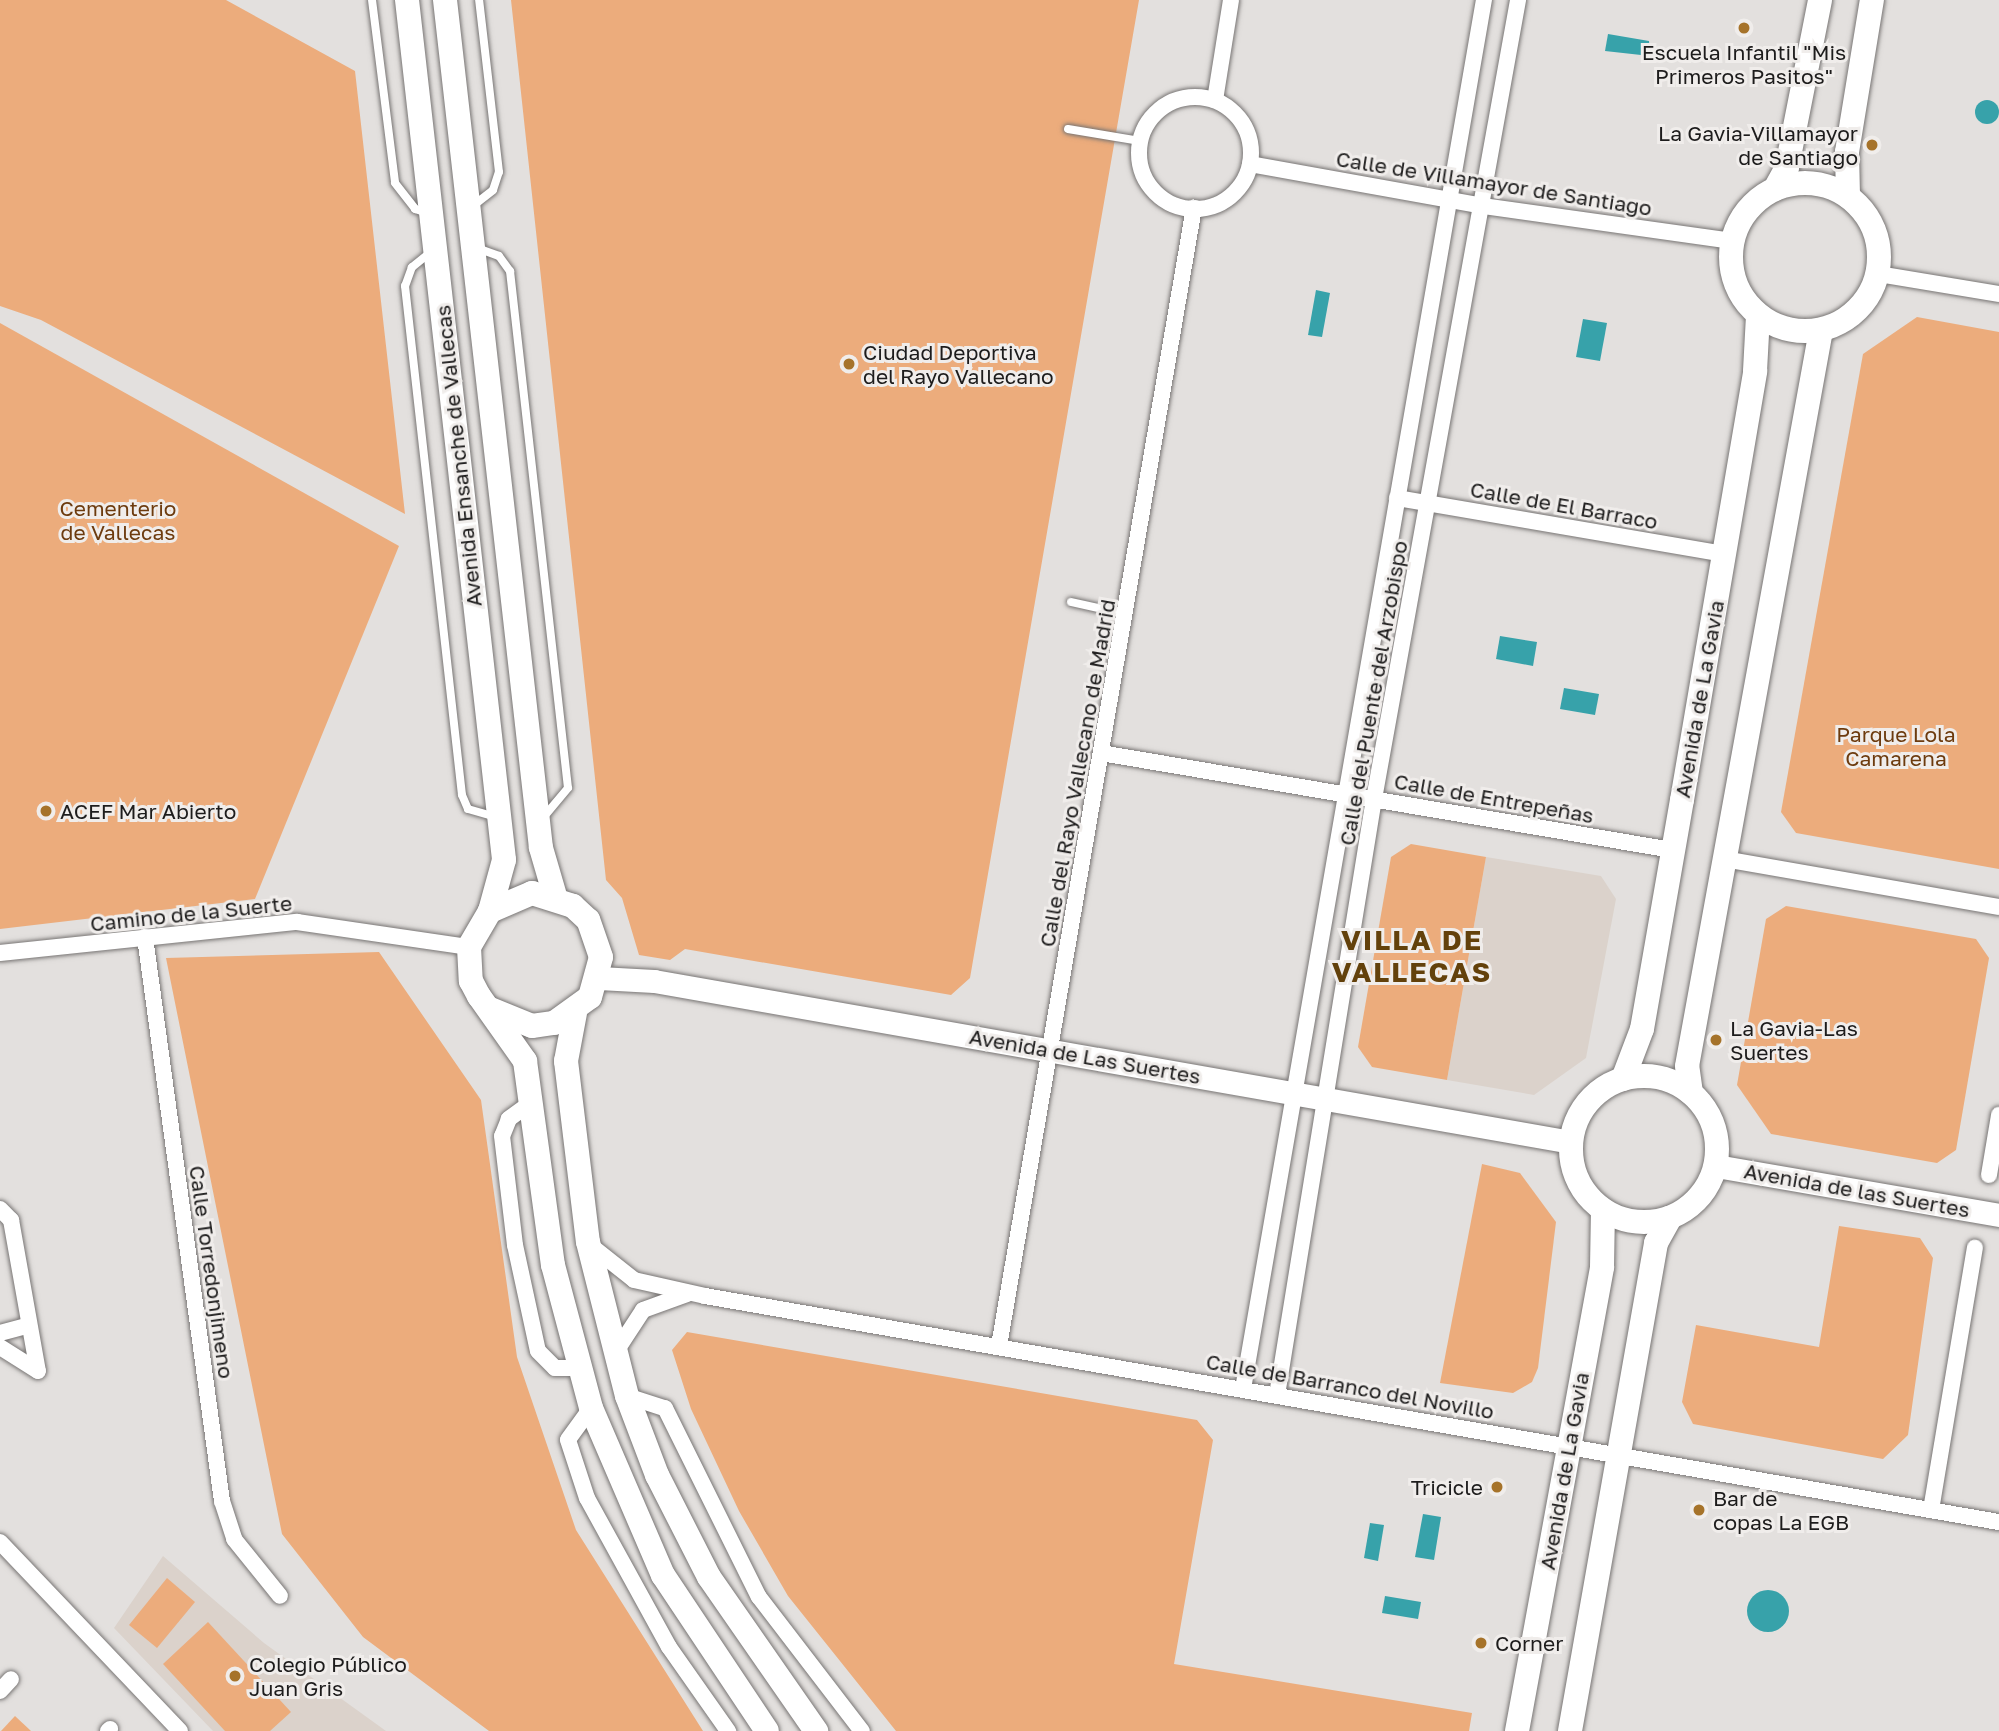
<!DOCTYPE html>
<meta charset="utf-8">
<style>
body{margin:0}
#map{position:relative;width:1999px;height:1731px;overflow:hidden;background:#e3e0de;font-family:"Golos Text",sans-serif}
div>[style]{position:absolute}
.built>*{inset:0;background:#dbd2cb}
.green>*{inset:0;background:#ecac7c}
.water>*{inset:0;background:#37a2aa}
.round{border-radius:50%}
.roads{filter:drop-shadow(0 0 2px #787574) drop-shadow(0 0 2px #787574)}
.lane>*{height:8px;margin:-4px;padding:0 4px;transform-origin:4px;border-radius:4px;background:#fff}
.street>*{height:16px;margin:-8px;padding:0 8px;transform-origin:8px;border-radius:8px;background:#fff}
.street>.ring{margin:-8px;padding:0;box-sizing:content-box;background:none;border:16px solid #fff;border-radius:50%}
.secondary>*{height:23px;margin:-11.5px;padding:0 11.5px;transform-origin:11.5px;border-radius:11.5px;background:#fff}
.primary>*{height:24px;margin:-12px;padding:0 12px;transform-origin:12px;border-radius:12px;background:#fff}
.primary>.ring{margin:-12px;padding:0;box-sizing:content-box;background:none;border:24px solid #fff;border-radius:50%}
.dots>*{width:19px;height:19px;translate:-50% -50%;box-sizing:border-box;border:4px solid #f0edeb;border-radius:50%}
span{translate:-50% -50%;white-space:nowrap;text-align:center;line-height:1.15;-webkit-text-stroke:6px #f0edeb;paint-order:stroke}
.poi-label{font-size:21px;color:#1d1c1c}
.right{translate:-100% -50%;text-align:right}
.left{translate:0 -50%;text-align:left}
.street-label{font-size:21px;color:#1d1c1c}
.park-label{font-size:21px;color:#6d3b0e}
.district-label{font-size:28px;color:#63410b;font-weight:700;letter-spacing:2px}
</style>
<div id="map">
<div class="built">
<div style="clip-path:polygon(1486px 857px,1601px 876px,1616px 899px,1586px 1058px,1534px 1095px,1447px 1080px)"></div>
<div style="clip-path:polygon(163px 1556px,264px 1643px,386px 1731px,213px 1731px,114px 1628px)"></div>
</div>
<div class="green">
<div style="clip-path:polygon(0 0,226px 0,355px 71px,405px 514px,41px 320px,0 306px)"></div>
<div style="clip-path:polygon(511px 0,1139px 0,970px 978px,951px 995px,685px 949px,670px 960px,639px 955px,622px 898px,606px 880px)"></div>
<div style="clip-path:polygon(1917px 317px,1999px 332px,1999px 869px,1796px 833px,1781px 812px,1863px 354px)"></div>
<div style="clip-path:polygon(0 323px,399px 546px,255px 899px,0 929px)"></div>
<div style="clip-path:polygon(1411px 844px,1486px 857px,1447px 1080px,1372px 1067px,1358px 1047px,1391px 857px)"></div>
<div style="clip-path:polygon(1786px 906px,1976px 939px,1989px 958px,1956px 1150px,1937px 1163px,1771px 1134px,1737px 1085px,1766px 919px)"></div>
<div style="clip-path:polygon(379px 952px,481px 1100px,517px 1357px,576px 1530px,703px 1731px,489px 1731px,363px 1637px,282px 1534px,166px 958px)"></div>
<div style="clip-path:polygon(1482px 1164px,1520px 1173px,1556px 1222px,1538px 1368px,1532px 1382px,1513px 1393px,1440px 1383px)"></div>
<div style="clip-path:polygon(1839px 1226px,1920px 1238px,1933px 1258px,1908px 1435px,1883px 1459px,1693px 1424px,1682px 1402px,1696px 1325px,1819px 1347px)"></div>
<div style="clip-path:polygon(687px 1332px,1197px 1420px,1213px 1440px,1174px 1664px,1472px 1713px,1469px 1731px,896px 1731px,788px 1596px,739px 1511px,691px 1409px,672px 1350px)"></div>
<div style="clip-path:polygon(167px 1578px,195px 1602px,157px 1648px,129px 1625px)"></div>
<div style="clip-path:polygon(208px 1622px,291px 1712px,270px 1731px,225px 1731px,163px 1664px)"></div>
<div style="clip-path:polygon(15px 1716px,31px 1731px,1px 1731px)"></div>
</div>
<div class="water">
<div style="clip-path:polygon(1608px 34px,1649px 41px,1650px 56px,1605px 51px)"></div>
<div class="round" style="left:1975px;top:100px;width:24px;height:24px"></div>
<div style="clip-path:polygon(1316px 290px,1330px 293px,1322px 337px,1308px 335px)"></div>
<div style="clip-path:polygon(1583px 319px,1607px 323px,1600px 361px,1576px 357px)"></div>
<div style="clip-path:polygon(1500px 636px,1537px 642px,1533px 666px,1496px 659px)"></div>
<div style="clip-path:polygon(1564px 688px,1599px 694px,1595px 715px,1560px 709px)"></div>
<div style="clip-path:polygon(1423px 1514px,1441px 1517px,1434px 1560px,1415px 1557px)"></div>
<div style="clip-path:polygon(1370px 1523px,1384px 1525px,1378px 1561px,1364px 1558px)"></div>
<div class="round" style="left:1747px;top:1590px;width:42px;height:42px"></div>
<div style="clip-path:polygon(1385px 1596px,1421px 1602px,1418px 1619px,1382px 1613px)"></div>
</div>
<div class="roads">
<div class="lane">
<div style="left:372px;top:0;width:184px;rotate:82.8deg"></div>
<div style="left:395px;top:183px;width:33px;rotate:52deg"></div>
<div style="left:415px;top:209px;width:14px;rotate:17deg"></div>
<div style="left:1068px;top:129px;width:73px;rotate:9.5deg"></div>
<div style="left:474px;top:205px;width:24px;rotate:-38deg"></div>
<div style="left:493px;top:190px;width:19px;rotate:-72deg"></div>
<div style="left:499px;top:172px;width:173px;rotate:-96.6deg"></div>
<div style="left:477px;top:248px;width:23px;rotate:20deg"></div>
<div style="left:499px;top:256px;width:19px;rotate:54deg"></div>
<div style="left:510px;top:271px;width:520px;rotate:83.6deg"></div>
<div style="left:568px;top:788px;width:39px;rotate:130deg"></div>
<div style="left:432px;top:251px;width:26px;rotate:141deg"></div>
<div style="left:412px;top:267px;width:20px;rotate:110deg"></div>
<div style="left:405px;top:286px;width:512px;rotate:83.61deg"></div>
<div style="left:462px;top:795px;width:15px;rotate:67deg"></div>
<div style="left:468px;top:809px;width:29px;rotate:16deg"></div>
<div style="left:1071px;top:602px;width:55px;rotate:12.5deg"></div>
</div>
<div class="street">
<div class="ring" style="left:1139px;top:97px;width:96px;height:96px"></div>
<div style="left:1215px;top:100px;width:101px;rotate:-80.9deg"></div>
<div style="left:1250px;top:164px;width:237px;rotate:10.2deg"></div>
<div style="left:1483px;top:206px;width:251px;rotate:8deg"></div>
<div style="left:1878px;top:274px;width:123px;rotate:9.4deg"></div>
<div style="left:1397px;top:498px;width:332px;rotate:9.7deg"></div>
<div style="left:1101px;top:753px;width:579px;rotate:9.64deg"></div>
<div style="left:1724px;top:859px;width:279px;rotate:9.9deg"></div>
<div style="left:145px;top:937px;width:569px;rotate:82.23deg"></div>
<div style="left:222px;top:1501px;width:40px;rotate:72deg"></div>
<div style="left:234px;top:1539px;width:73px;rotate:51.1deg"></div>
<div style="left:0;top:953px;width:299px;rotate:-6deg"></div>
<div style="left:297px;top:922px;width:174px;rotate:8.3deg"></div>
<div style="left:532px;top:1102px;width:29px;rotate:144deg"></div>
<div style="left:509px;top:1119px;width:18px;rotate:112deg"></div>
<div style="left:502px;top:1136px;width:110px;rotate:83.2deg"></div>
<div style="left:515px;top:1245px;width:108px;rotate:77.8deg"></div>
<div style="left:538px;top:1351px;width:24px;rotate:45deg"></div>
<div style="left:555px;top:1368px;width:24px"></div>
<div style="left:1989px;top:1175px;width:61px;rotate:-80.5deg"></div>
<div style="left:0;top:1209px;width:16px;rotate:45deg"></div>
<div style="left:11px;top:1220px;width:153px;rotate:79.9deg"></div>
<div style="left:590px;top:1245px;width:56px;rotate:38.5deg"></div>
<div style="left:634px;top:1280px;width:73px;rotate:12.7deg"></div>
<div style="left:705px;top:1296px;width:1314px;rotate:9.91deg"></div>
<div style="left:0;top:1333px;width:30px;rotate:-15deg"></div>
<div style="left:999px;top:1346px;width:1155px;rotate:-80.28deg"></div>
<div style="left:0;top:1347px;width:45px;rotate:32.3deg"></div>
<div style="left:615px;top:1353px;width:51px;rotate:-56.9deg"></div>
<div style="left:643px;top:1310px;width:47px;rotate:-20deg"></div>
<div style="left:1243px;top:1389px;width:1410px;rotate:-80.16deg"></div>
<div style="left:1277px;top:1395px;width:604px;rotate:-80.76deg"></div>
<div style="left:1374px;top:799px;width:812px;rotate:-79.78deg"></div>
<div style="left:627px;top:1396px;width:40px;rotate:18deg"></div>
<div style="left:665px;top:1408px;width:211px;rotate:63.6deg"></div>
<div style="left:759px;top:1597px;width:169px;rotate:52.5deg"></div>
<div style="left:591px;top:1408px;width:39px;rotate:126deg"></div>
<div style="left:568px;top:1440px;width:61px;rotate:71.9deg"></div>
<div style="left:587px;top:1498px;width:170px;rotate:61.2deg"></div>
<div style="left:669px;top:1647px;width:103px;rotate:54.9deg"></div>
<div style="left:1931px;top:1510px;width:266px;rotate:-80.5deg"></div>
<div style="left:0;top:1542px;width:261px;rotate:46.4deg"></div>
<div style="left:0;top:1691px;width:16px;rotate:-47deg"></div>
<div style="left:108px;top:1731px;width:3px;rotate:-45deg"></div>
</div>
<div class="secondary">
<div style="left:599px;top:978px;width:55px;rotate:3.1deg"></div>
<div style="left:654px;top:981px;width:931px;rotate:9.96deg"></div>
<div style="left:1716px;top:1166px;width:287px;rotate:9.8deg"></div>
</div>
<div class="primary">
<div style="left:407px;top:0;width:865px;rotate:83.56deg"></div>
<div style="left:504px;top:860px;width:53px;rotate:105.4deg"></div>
<div style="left:445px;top:0;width:853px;rotate:83.54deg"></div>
<div style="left:541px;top:848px;width:50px;rotate:73.7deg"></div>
<div class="ring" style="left:1731px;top:183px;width:124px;height:124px"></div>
<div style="left:1775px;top:189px;width:25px;rotate:-61deg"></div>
<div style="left:1787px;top:167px;width:170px;rotate:-78.8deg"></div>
<div style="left:1848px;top:196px;width:44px;rotate:-91.3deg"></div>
<div style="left:1847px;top:152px;width:154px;rotate:-80.7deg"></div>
<div style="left:490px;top:1009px;width:45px;rotate:22deg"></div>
<div style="left:532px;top:1026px;width:22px;rotate:-8deg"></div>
<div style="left:554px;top:1023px;width:44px;rotate:-35.8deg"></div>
<div style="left:590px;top:997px;width:41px;rotate:-74.6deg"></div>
<div style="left:601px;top:957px;width:39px;rotate:-109deg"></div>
<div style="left:588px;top:920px;width:21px;rotate:-137deg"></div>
<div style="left:573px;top:906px;width:43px;rotate:-162.4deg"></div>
<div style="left:532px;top:893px;width:46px;rotate:156.8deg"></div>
<div style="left:490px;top:911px;width:42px;rotate:120.3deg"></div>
<div style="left:469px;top:947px;width:34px;rotate:87deg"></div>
<div style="left:471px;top:981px;width:17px;rotate:62deg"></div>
<div style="left:479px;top:996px;width:80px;rotate:54.7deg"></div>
<div style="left:525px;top:1061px;width:206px;rotate:82.2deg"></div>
<div style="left:553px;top:1265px;width:148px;rotate:75.1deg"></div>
<div style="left:591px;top:1408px;width:182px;rotate:66.7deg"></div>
<div style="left:663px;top:1575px;width:187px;rotate:56.3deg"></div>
<div style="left:575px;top:1013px;width:49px;rotate:100.6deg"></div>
<div style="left:566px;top:1061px;width:182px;rotate:83.1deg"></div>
<div style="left:588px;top:1242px;width:159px;rotate:75.8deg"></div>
<div style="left:627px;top:1396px;width:85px;rotate:69.2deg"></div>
<div style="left:657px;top:1475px;width:114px;rotate:63deg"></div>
<div style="left:709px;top:1577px;width:188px;rotate:55.2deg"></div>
<div class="ring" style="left:1571px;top:1076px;width:122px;height:122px"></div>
<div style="left:1623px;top:1079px;width:53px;rotate:-69.2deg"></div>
<div style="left:1642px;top:1029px;width:232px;rotate:-80.1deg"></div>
<div style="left:1682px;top:800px;width:435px;rotate:-80.3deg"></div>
<div style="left:1755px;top:371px;width:56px;rotate:-86.9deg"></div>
<div style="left:1691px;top:1093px;width:27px;rotate:-98deg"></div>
<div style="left:1687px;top:1066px;width:748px;rotate:-79.68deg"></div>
<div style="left:1517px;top:1731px;width:472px;rotate:-79.6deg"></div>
<div style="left:1602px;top:1267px;width:57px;rotate:-89deg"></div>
<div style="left:1570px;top:1731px;width:496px;rotate:-80deg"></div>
<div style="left:1656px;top:1243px;width:29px;rotate:-61deg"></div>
</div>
</div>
<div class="dots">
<div style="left:1744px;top:28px;background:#a6732a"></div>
<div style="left:1872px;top:145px;background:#a6732a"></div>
<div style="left:849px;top:364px;background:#a6732a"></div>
<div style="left:46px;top:811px;background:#a6732a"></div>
<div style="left:1716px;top:1040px;background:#a6732a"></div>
<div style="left:1497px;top:1487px;background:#a6732a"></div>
<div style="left:1699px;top:1510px;background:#a6732a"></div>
<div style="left:1481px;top:1643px;background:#a6732a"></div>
<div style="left:235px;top:1676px;background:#a6732a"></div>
</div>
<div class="poi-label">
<span style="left:1744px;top:64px">Escuela Infantil "Mis<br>Primeros Pasitos"</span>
<span class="right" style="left:1858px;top:145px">La Gavia-Villamayor<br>de Santiago</span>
<span class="left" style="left:863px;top:364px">Ciudad Deportiva<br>del Rayo Vallecano</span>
<span class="left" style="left:60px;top:811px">ACEF Mar Abierto</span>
<span class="left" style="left:1730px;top:1040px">La Gavia-Las<br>Suertes</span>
<span class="right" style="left:1483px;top:1487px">Tricicle</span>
<span class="left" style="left:1713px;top:1510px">Bar de<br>copas La EGB</span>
<span class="left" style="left:1495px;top:1643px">Corner</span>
<span class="left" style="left:249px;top:1676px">Colegio Público<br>Juan Gris</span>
</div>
<div class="street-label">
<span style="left:1494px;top:183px;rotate:9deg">Calle de Villamayor de Santiago</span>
<span style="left:458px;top:456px;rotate:-96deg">Avenida Ensanche de Vallecas</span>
<span style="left:1564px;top:505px;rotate:10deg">Calle de El Barraco</span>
<span style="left:1373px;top:693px;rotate:-80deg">Calle del Puente del Arzobispo</span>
<span style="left:1699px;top:699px;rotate:-80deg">Avenida de La Gavia</span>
<span style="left:1077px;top:773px;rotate:-80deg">Calle del Rayo Vallecano de Madrid</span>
<span style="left:1494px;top:798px;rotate:10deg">Calle de Entrepeñas</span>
<span style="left:191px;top:913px;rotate:-6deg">Camino de la Suerte</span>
<span style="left:1085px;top:1056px;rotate:10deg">Avenida de Las Suertes</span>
<span style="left:1857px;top:1190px;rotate:10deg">Avenida de las Suertes</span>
<span style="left:212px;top:1272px;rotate:82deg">Calle Torredonjimeno</span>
<span style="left:1350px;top:1386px;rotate:10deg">Calle de Barranco del Novillo</span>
<span style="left:1564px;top:1471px;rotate:-80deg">Avenida de La Gavia</span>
</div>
<div class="park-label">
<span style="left:118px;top:520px">Cementerio<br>de Vallecas</span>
<span style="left:1896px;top:746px">Parque Lola<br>Camarena</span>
</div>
<div class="district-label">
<span style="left:1412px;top:956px">VILLA DE<br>VALLECAS</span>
</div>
</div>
